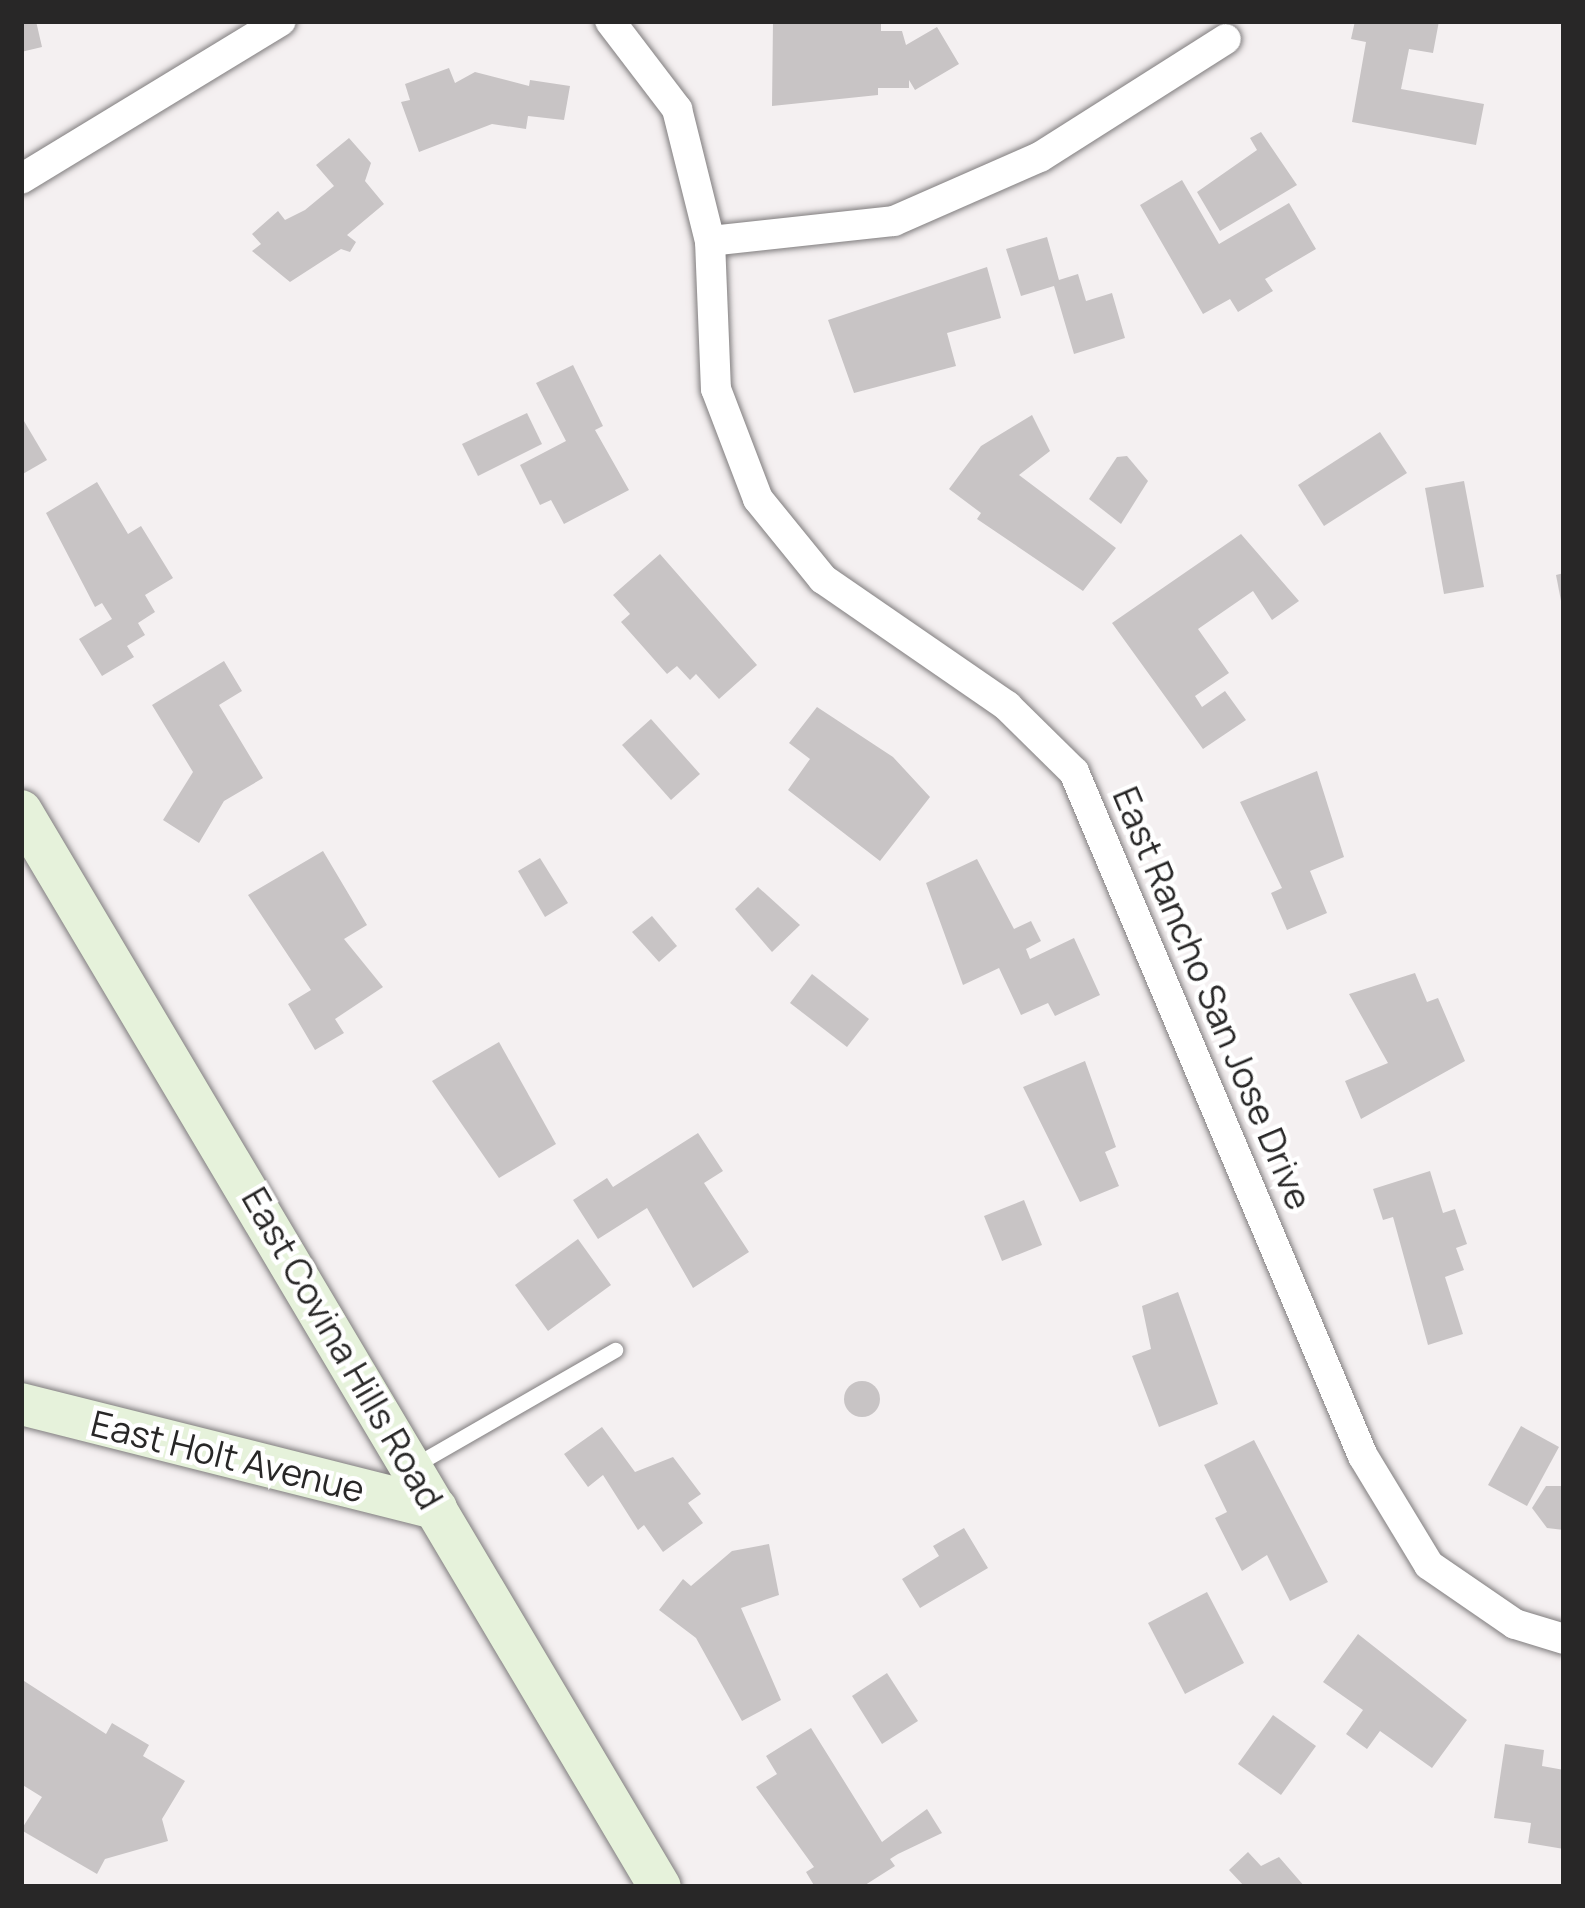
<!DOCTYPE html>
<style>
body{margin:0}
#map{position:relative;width:1585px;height:1908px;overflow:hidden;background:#f4f0f1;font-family:Manrope,sans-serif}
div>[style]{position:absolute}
.building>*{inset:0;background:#c8c4c5}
.round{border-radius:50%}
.roads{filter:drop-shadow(0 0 3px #807d7e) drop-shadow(0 0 3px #807d7e)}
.lane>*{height:15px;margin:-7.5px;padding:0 7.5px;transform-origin:7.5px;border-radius:7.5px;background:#fff}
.street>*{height:30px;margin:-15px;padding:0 15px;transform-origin:15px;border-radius:15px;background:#fff}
.secondary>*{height:42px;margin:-21px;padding:0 21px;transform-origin:21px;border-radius:21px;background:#e6f2db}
span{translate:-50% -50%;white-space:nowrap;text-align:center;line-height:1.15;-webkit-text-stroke:9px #fff;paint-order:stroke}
.street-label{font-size:36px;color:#282727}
.frame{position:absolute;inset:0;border:24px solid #282727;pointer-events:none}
</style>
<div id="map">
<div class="building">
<div style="clip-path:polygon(21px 21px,36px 21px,42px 47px,21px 52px)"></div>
<div style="clip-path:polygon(773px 21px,881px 21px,881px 31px,902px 31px,906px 45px,937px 27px,959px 64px,915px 90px,909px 80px,909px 88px,878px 88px,878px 95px,772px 106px)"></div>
<div style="clip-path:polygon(1355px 21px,1439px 21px,1433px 53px,1409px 49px,1401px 89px,1484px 104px,1476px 145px,1352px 122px,1366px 42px,1351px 39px)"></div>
<div style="clip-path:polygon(449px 68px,455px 83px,475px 72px,529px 86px,530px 80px,570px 86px,564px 120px,528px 116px,526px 129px,492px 124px,419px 152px,401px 102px,410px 100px,405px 84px)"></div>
<div style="clip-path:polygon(1261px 132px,1297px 185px,1220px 231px,1197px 192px,1257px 150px,1250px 138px)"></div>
<div style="clip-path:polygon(349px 138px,371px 163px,365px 181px,384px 204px,347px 235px,356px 242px,350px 252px,341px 249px,290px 282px,252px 251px,261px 244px,252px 234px,278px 211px,285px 220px,305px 210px,334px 186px,316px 165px)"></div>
<div style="clip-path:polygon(1182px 180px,1219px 244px,1289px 203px,1316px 249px,1265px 279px,1273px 291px,1238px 312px,1230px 299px,1203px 314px,1140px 205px)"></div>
<div style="clip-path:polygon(1047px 237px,1059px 280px,1078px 274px,1086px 301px,1112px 293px,1125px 338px,1074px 354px,1054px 286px,1021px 296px,1006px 249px)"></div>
<div style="clip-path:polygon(987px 267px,1001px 318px,947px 333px,956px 366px,854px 393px,828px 320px)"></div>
<div style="clip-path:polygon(573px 365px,603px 426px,595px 430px,629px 490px,564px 524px,551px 500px,540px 505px,520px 465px,566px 441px,536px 383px)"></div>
<div style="clip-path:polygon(527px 413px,542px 444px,478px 476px,462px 444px)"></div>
<div style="clip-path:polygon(1032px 415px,1050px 451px,1019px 475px,1116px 548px,1083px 591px,977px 519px,981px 513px,949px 489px,981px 446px)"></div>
<div style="clip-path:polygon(21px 416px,47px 460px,21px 475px)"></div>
<div style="clip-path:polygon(1380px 432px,1407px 473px,1324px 526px,1298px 485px)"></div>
<div style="clip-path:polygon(1127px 456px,1148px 481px,1121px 524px,1089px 499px,1117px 457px)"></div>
<div style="clip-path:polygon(1464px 481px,1484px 587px,1444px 594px,1425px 488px)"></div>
<div style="clip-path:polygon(97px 482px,128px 534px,141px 526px,173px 578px,145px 595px,155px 612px,138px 623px,145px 635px,127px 646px,134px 657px,102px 676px,79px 639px,112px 619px,102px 603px,95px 607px,46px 513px)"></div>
<div style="clip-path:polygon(1241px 534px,1299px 601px,1272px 620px,1253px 591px,1198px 629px,1229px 673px,1195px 696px,1202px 707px,1225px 691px,1246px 720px,1203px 749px,1112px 623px)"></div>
<div style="clip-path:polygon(660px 554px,757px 665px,719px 699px,696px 674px,690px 680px,677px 666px,667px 674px,621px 622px,630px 614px,613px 595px)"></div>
<div style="clip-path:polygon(1564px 573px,1564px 605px,1562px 606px,1556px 575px)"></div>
<div style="clip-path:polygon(224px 661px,242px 691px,219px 705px,263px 778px,224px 801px,199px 843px,163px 820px,193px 772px,152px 705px)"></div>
<div style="clip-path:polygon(817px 707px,893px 757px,930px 797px,880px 861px,788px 790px,810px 759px,789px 743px)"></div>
<div style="clip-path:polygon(651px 719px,700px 774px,671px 800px,622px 745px)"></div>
<div style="clip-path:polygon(1317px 771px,1344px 857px,1310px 871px,1327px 913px,1287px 930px,1271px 893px,1282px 888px,1240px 802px)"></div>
<div style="clip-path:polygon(323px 851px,367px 925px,344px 939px,383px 987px,335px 1019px,344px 1033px,315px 1050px,288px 1004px,311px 990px,248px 895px)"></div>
<div style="clip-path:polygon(540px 858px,568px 903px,545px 917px,518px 871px)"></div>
<div style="clip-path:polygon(977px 859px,1014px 929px,1031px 921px,1041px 941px,1026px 949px,1030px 959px,1074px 938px,1100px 995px,1055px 1016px,1048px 1003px,1021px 1015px,999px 968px,963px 985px,926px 883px)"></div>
<div style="clip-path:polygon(758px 887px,800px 925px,772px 952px,735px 909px)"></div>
<div style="clip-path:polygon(652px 916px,677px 946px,659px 962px,632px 932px)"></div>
<div style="clip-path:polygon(1415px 973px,1427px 1002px,1438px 998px,1465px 1061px,1361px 1119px,1345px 1081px,1388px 1063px,1349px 994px)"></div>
<div style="clip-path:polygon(812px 974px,869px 1019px,847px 1047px,790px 1003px)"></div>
<div style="clip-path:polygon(499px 1042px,556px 1144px,499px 1178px,432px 1081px)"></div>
<div style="clip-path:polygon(1085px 1061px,1116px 1147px,1105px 1152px,1119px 1186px,1080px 1202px,1023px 1087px)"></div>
<div style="clip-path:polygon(698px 1133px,723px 1171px,704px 1183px,749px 1252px,693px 1288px,647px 1208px,598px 1239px,573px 1200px,607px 1178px,613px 1187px)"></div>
<div style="clip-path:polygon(1430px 1171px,1443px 1213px,1455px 1209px,1467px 1244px,1456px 1248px,1464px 1270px,1445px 1277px,1463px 1334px,1428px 1345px,1393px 1217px,1383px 1220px,1373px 1189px)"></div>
<div style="clip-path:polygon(1024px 1200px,1042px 1245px,1002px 1261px,984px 1216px)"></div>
<div style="clip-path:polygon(578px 1239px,611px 1285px,548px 1331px,515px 1285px)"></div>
<div style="clip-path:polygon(1178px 1292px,1218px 1404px,1159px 1427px,1132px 1356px,1151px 1349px,1142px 1306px)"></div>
<div class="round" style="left:844px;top:1381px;width:36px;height:36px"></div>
<div style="clip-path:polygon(1521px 1426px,1559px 1447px,1527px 1506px,1488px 1485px)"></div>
<div style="clip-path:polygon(602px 1427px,635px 1472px,673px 1457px,701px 1494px,688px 1503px,703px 1523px,663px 1552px,644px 1525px,638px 1530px,603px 1475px,588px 1487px,564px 1454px)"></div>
<div style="clip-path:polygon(1254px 1440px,1328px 1582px,1290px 1601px,1267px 1555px,1242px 1571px,1215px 1518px,1227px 1512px,1204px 1465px)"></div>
<div style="clip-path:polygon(1546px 1486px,1564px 1486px,1564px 1530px,1547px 1528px,1532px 1508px)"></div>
<div style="clip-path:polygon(964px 1528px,988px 1568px,920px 1608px,902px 1579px,939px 1556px,933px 1546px)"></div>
<div style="clip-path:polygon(769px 1544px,779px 1595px,741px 1608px,781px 1700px,742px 1721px,696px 1638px,659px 1610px,683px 1579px,691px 1586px,732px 1551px)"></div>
<div style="clip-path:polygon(1207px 1592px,1244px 1663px,1185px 1694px,1148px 1623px)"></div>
<div style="clip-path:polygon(1358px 1634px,1467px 1720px,1432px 1768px,1380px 1731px,1367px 1749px,1346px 1734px,1363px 1710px,1323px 1682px)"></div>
<div style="clip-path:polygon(887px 1673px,918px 1721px,882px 1744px,852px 1696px)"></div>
<div style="clip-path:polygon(21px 1679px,106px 1734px,112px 1723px,149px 1745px,143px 1756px,185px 1781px,162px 1819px,168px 1841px,105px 1859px,97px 1874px,21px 1830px,42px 1797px,21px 1784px)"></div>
<div style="clip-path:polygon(1273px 1715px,1316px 1746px,1281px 1795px,1238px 1764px)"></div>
<div style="clip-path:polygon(811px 1728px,882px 1842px,927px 1809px,942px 1833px,898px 1854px,890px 1859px,895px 1866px,862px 1887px,815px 1887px,806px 1872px,814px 1867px,756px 1787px,777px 1774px,766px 1756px)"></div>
<div style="clip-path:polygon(1505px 1744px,1544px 1750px,1542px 1766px,1564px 1770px,1564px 1849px,1528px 1843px,1531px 1823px,1494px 1818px)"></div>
<div style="clip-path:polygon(1248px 1852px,1261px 1866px,1279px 1857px,1305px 1887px,1245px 1887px,1229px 1870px)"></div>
</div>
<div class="roads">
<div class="lane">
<div style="left:415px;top:1465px;width:231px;rotate:-29.9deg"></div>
</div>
<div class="street">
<div style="left:610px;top:21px;width:111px;rotate:52.7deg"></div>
<div style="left:677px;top:109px;width:136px;rotate:76deg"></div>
<div style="left:710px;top:241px;width:148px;rotate:87.7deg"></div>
<div style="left:716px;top:389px;width:118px;rotate:69.1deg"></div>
<div style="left:758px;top:499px;width:103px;rotate:50.9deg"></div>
<div style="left:823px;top:579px;width:224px;rotate:34.6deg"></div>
<div style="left:1007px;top:706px;width:94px;rotate:44.6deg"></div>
<div style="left:1074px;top:772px;width:743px;rotate:67.1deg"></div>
<div style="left:1363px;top:1456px;width:127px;rotate:58.8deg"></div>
<div style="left:1429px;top:1565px;width:104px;rotate:34.5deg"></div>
<div style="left:1515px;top:1624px;width:51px;rotate:17deg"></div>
<div style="left:21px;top:179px;width:304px;rotate:-31.3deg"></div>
<div style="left:710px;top:241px;width:185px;rotate:-6.2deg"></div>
<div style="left:894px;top:221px;width:159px;rotate:-23.7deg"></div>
<div style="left:1040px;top:157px;width:220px;rotate:-32.4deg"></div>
</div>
<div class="secondary">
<div style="left:21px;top:811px;width:1251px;rotate:59.3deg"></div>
<div style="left:21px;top:1404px;width:428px;rotate:14.1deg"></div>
</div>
</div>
<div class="street-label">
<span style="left:1213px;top:998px;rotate:67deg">East Rancho San Jose Drive</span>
<span style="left:343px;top:1348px;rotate:60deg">East Covina Hills Road</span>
<span style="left:228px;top:1456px;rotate:14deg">East Holt Avenue</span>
</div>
<div class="frame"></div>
</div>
